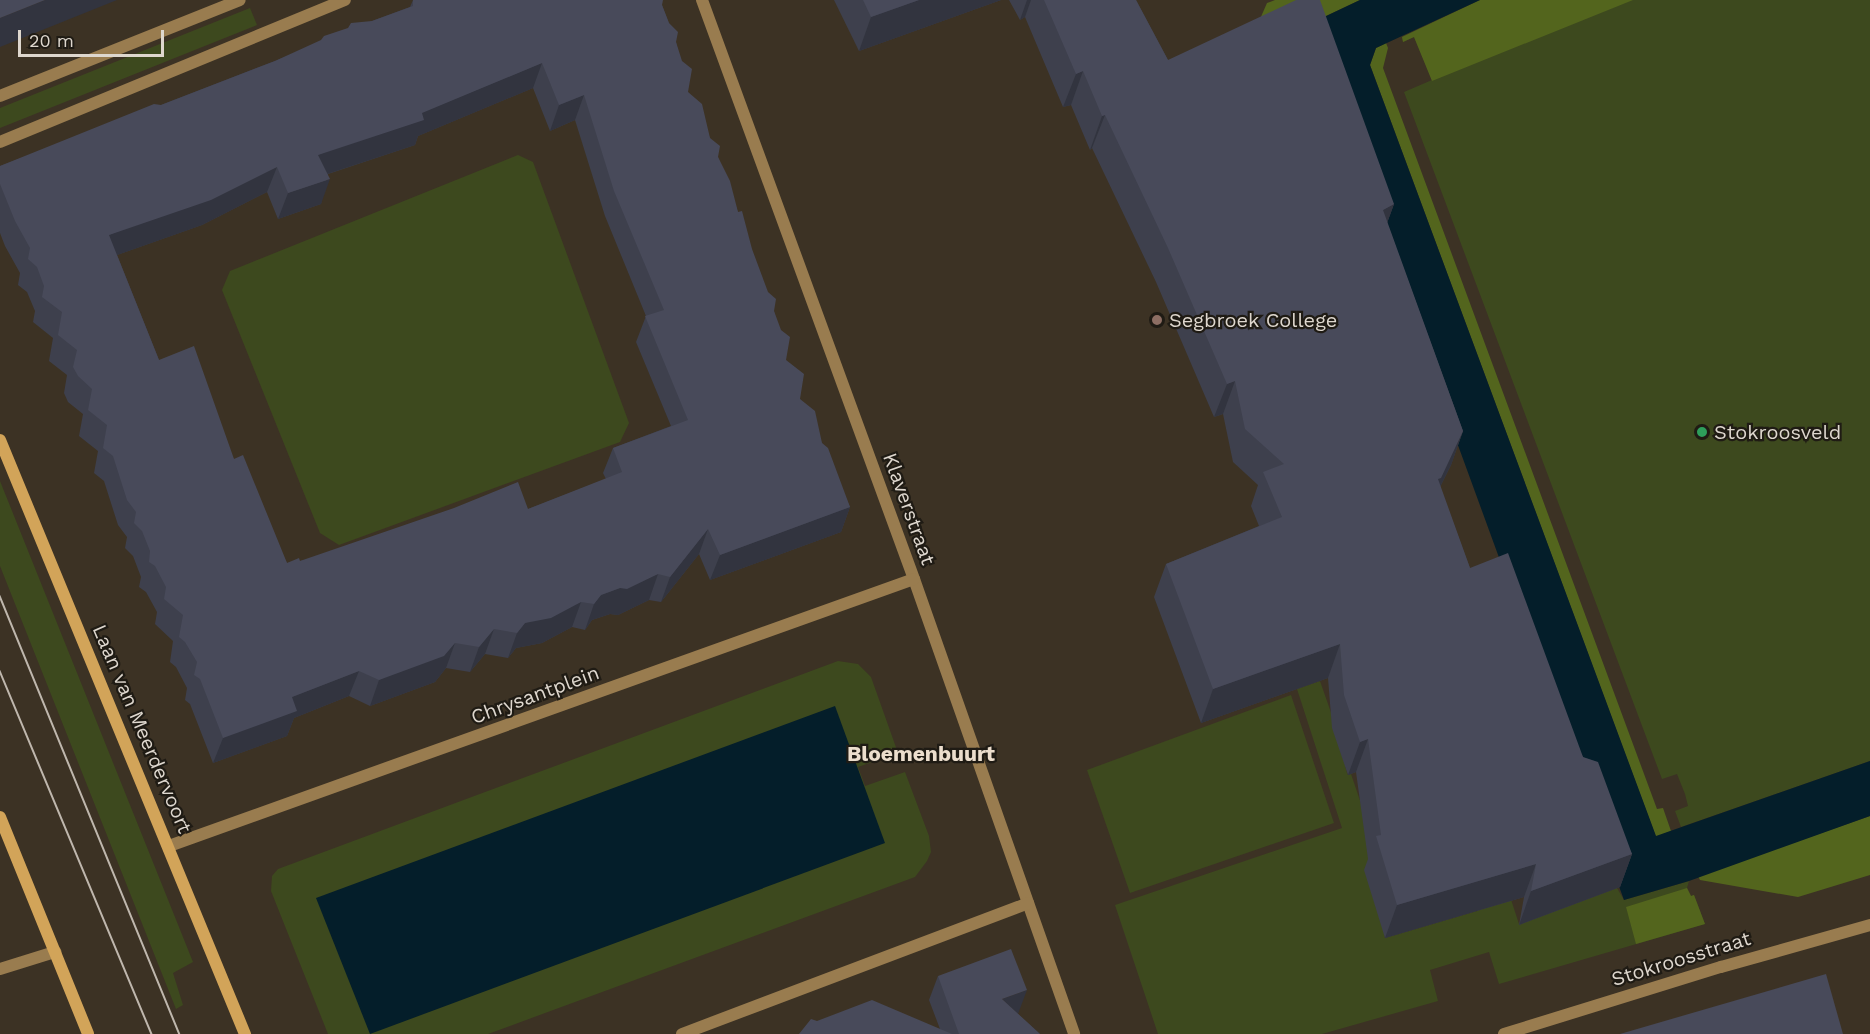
<!DOCTYPE html>
<style>
body{margin:0}
#map{position:relative;width:1870px;height:1034px;overflow:hidden;background:#3c3224;font-family:"Work Sans",sans-serif}
div>[style]{position:absolute}
.green>*{inset:0;background:#3d491e}
.forest>*{inset:0;background:#53651d}
.water>*{inset:0;background:#041e2a}
.street>*{height:12px;margin:-6px;padding:0 6px;transform-origin:6px;border-radius:6px;background:#997c4f}
.secondary>*{height:12px;margin:-6px;padding:0 6px;transform-origin:6px;border-radius:6px;background:#d2a459}
.tram>*{height:1.5px;margin:-0.75px;padding:0 0.75px;transform-origin:0.75px;border-radius:0.75px;background:#bfb7ad}
.wall>*{inset:0;background:#3e404d}
.shaded-wall>*{inset:0;background:#32343f}
.building>*{inset:0;background:#484a5a}
.dots>*{width:16px;height:16px;translate:-50% -50%;box-sizing:border-box;border:3px solid #1f1b14;border-radius:50%}
span{translate:-50% -50%;white-space:nowrap;text-align:center;line-height:1.15;-webkit-text-stroke:4.5px #1f1b14;paint-order:stroke}
.poi-label{font-size:20px;color:#ded7ce}
.left{translate:0 -50%;text-align:left}
.street-label{font-size:20px;color:#ded7ce}
.neighbourhood-label{font-size:21px;color:#ecdecd;font-weight:700}
.scale{position:absolute;left:18px;top:30px;width:146px;height:27px;box-sizing:border-box;border:3px solid #ded7ce;border-top:0;padding-left:8px;font-size:18px;line-height:21px;white-space:nowrap;color:#ded7ce;-webkit-text-stroke:4px #1f1b14;paint-order:stroke}
</style>
<div id="map">
<div class="green">
<div style="clip-path:polygon(1480px 0,1870px 0,1870px 761px,1681px 827px,1675px 811px,1688px 806px,1685px 794px,1677px 774px,1662px 779px,1404px 92px,1432px 80px,1414px 37px,1403px 42px,1402px 37px)"></div>
<div style="clip-path:polygon(250px 8px,257px 25px,0 128px,0 108px)"></div>
<div style="clip-path:polygon(518px 155px,533px 162px,629px 423px,620px 442px,339px 545px,320px 533px,222px 290px,230px 271px)"></div>
<div style="clip-path:polygon(0 481px,193px 962px,173px 973px,183px 1005px,176px 1009px,0 566px)"></div>
<div style="clip-path:polygon(838px 661px,858px 664px,871px 677px,898px 753px,858px 767px,865px 786px,905px 772px,929px 836px,931px 852px,927px 861px,915px 877px,488px 1034px,328px 1034px,271px 891px,272px 876px,278px 869px)"></div>
<div style="clip-path:polygon(1320px 681px,1335px 724px,1347px 773px,1348px 775px,1351px 774px,1366px 818px,1385px 938px,1477px 911px,1505px 881px,1519px 924px,1617px 888px,1624px 900px,1689px 881px,1687px 888px,1691px 896px,1694px 895px,1705px 924px,1499px 984px,1489px 952px,1430px 970px,1438px 1001px,1322px 1034px,1158px 1034px,1115px 905px,1342px 828px,1297px 689px)"></div>
<div style="clip-path:polygon(1291px 695px,1334px 823px,1130px 893px,1087px 770px)"></div>
</div>
<div class="forest">
<div style="clip-path:polygon(1275px 0,1360px 0,1305px 26px,1260px 19px,1267px 3px)"></div>
<div style="clip-path:polygon(1480px 0,1633px 0,1432px 81px,1414px 37px,1403px 42px,1402px 37px)"></div>
<div style="clip-path:polygon(1386px 43px,1388px 48px,1383px 68px,1657px 809px,1663px 808px,1671px 831px,1656px 837px,1370px 65px,1376px 48px)"></div>
<div style="clip-path:polygon(1870px 816px,1870px 875px,1798px 897px,1700px 880px,1698px 876px)"></div>
<div style="clip-path:polygon(1687px 888px,1691px 896px,1694px 895px,1705px 924px,1636px 944px,1626px 907px)"></div>
</div>
<div class="water">
<div style="clip-path:polygon(1360px 0,1480px 0,1376px 48px,1370px 65px,1656px 836px,1870px 761px,1870px 816px,1689px 881px,1624px 900px,1305px 26px)"></div>
<div style="clip-path:polygon(835px 706px,885px 843px,370px 1034px,316px 898px)"></div>
</div>
<div class="street">
<div style="left:702px;top:0;width:617px;rotate:69.89deg"></div>
<div style="left:914px;top:579px;width:482px;rotate:70.6deg"></div>
<div style="left:0;top:96px;width:258px;rotate:-21.8deg"></div>
<div style="left:0;top:142px;width:373px;rotate:-22.4deg"></div>
<div style="left:169px;top:846px;width:791px;rotate:-19.72deg"></div>
<div style="left:0;top:969px;width:58px;rotate:-17.2deg"></div>
<div style="left:682px;top:1034px;width:370px;rotate:-20.7deg"></div>
<div style="left:1504px;top:1034px;width:227px;rotate:-17.2deg"></div>
<div style="left:1721px;top:967px;width:155px;rotate:-15.7deg"></div>
</div>
<div class="secondary">
<div style="left:0;top:440px;width:643px;rotate:67.59deg"></div>
<div style="left:0;top:817px;width:234px;rotate:67.9deg"></div>
</div>
<div class="tram">
<div style="left:0;top:596px;width:474px;rotate:67.7deg"></div>
<div style="left:0;top:671px;width:394px;rotate:67.3deg"></div>
</div>
<div class="wall">
<div style="clip-path:polygon(evenodd,413px 0,662px 5px,676px 42px,688px 92px,710px 138px,718px 157px,774px 311px,786px 360px,800px 399px,822px 443px,850px 507px,841px 532px,710px 580px,699px 554px,661px 602px,649px 600px,618px 615px,610px 614px,592px 620px,585px 630px,572px 627px,542px 643px,516px 648px,508px 658px,485px 654px,470px 672px,446px 668px,435px 682px,370px 706px,349px 696px,294px 718px,287px 736px,213px 763px,190px 704px,185px 700px,187px 688px,176px 667px,170px 662px,173px 641px,155px 624px,157px 612px,146px 592px,139px 587px,141px 577px,133px 556px,125px 548px,127px 537px,118px 525px,104px 481px,94px 473px,98px 451px,79px 436px,83px 414px,68px 402px,64px 393px,67px 375px,49px 361px,53px 338px,33px 322px,35px 311px,27px 292px,18px 285px,20px 273px,5px 246px,0 233px,0 166px,161px 105px,275px 61px,372px 21px,410px 7px,413px 0,533px 88px,550px 131px,575px 120px,605px 216px,646px 316px,636px 342px,671px 426px,613px 448px,603px 473px,606px 479px,528px 509px,300px 561px,287px 563px,234px 459px,159px 360px,117px 255px,202px 225px,267px 192px,278px 219px,321px 204px,328px 174px,415px 145px,418px 136px,533px 88px)"></div>
<div style="clip-path:polygon(834px 0,1001px 0,859px 51px)"></div>
<div style="clip-path:polygon(1009px 0,1136px 0,1168px 60px,1394px 204px,1387px 223px,1463px 431px,1451px 465px,1440px 487px,1470px 568px,1583px 757px,1632px 854px,1620px 887px,1519px 925px,1524px 897px,1385px 938px,1364px 870px,1368px 859px,1356px 772px,1348px 775px,1332px 728px,1328px 678px,1201px 723px,1154px 597px,1166px 564px,1259px 526px,1251px 506px,1258px 485px,1233px 462px,1223px 414px,1214px 417px,1156px 282px,1092px 148px,1090px 150px,1071px 105px,1063px 107px,1025px 17px,1020px 20px)"></div>
<div style="clip-path:polygon(938px 976px,1018px 1014px,1040px 1034px,799px 1034px,817px 1021px,940px 1029px,929px 1000px)"></div>
</div>
<div class="shaded-wall">
<div style="clip-path:polygon(45px 0,117px 0,0 47px,0 18px)"></div>
<div style="clip-path:polygon(919px 0,1001px 0,859px 51px,871px 17px)"></div>
<div style="clip-path:polygon(1027px 0,1031px 0,1025px 17px,1020px 20px)"></div>
<div style="clip-path:polygon(542px 63px,533px 88px,418px 136px,415px 145px,309px 180px,318px 155px)"></div>
<div style="clip-path:polygon(1083px 71px,1071px 105px,1063px 107px,1076px 74px)"></div>
<div style="clip-path:polygon(584px 95px,575px 120px,550px 131px,559px 105px)"></div>
<div style="clip-path:polygon(1105px 115px,1092px 148px,1090px 150px,1102px 116px)"></div>
<div style="clip-path:polygon(277px 167px,267px 192px,202px 225px,100px 261px,109px 235px)"></div>
<div style="clip-path:polygon(330px 179px,321px 204px,278px 219px,288px 193px)"></div>
<div style="clip-path:polygon(1394px 204px,1382px 237px,1383px 210px)"></div>
<div style="clip-path:polygon(1235px 381px,1223px 414px,1214px 417px,1227px 384px)"></div>
<div style="clip-path:polygon(1463px 431px,1451px 465px,1428px 511px,1438px 479px)"></div>
<div style="clip-path:polygon(850px 507px,841px 532px,710px 580px,720px 555px)"></div>
<div style="clip-path:polygon(708px 529px,699px 554px,661px 602px,670px 577px)"></div>
<div style="clip-path:polygon(658px 574px,649px 600px,618px 615px,610px 614px,592px 620px,585px 630px,594px 604px,601px 595px)"></div>
<div style="clip-path:polygon(581px 602px,572px 627px,542px 643px,516px 648px,508px 658px,517px 633px,525px 623px)"></div>
<div style="clip-path:polygon(494px 629px,485px 654px,470px 672px,479px 647px)"></div>
<div style="clip-path:polygon(455px 643px,446px 668px,435px 682px,370px 706px,379px 680px)"></div>
<div style="clip-path:polygon(1340px 644px,1328px 678px,1201px 723px,1213px 689px)"></div>
<div style="clip-path:polygon(359px 671px,349px 696px,294px 718px,287px 736px,213px 763px,223px 738px,292px 697px)"></div>
<div style="clip-path:polygon(1368px 739px,1356px 772px,1348px 775px,1360px 742px)"></div>
<div style="clip-path:polygon(1632px 854px,1620px 887px,1519px 925px,1531px 891px)"></div>
<div style="clip-path:polygon(1536px 864px,1524px 897px,1385px 938px,1397px 905px)"></div>
<div style="clip-path:polygon(1027px 990px,1018px 1014px,1002px 999px)"></div>
</div>
<div class="building">
<div style="clip-path:polygon(0 0,45px 0,0 18px)"></div>
<div style="clip-path:polygon(evenodd,413px 0,663px 0,662px 5px,669px 23px,678px 32px,676px 42px,682px 61px,692px 69px,688px 92px,702px 104px,710px 138px,720px 146px,718px 157px,730px 181px,738px 212px,742px 211px,752px 249px,768px 292px,776px 299px,774px 311px,781px 330px,790px 337px,786px 360px,804px 374px,800px 399px,815px 411px,822px 443px,828px 448px,850px 507px,720px 555px,708px 529px,670px 577px,658px 574px,627px 589px,620px 588px,601px 595px,594px 604px,581px 602px,551px 618px,525px 623px,517px 633px,494px 629px,479px 647px,455px 643px,444px 656px,379px 680px,359px 671px,292px 697px,297px 711px,223px 738px,200px 679px,194px 675px,197px 662px,185px 642px,179px 637px,183px 615px,164px 599px,166px 587px,155px 566px,149px 562px,150px 551px,142px 531px,134px 523px,136px 512px,127px 500px,113px 456px,103px 448px,107px 425px,88px 410px,92px 389px,78px 376px,73px 367px,77px 350px,58px 335px,62px 312px,42px 297px,44px 286px,37px 267px,28px 259px,30px 248px,15px 221px,0 184px,0 166px,154px 104px,161px 105px,275px 61px,321px 40px,324px 36px,348px 28px,351px 23px,372px 21px,413px 6px,413px 0,542px 63px,559px 105px,584px 95px,614px 191px,664px 310px,645px 316px,688px 420px,613px 448px,622px 472px,528px 509px,518px 482px,454px 508px,300px 561px,299px 558px,287px 563px,243px 455px,234px 459px,194px 346px,159px 360px,109px 235px,211px 200px,277px 167px,288px 193px,330px 179px,318px 155px,424px 120px,422px 113px,542px 63px)"></div>
<div style="clip-path:polygon(863px 0,919px 0,871px 17px)"></div>
<div style="clip-path:polygon(1044px 0,1136px 0,1168px 60px,1296px 0,1320px 0,1394px 204px,1383px 210px,1463px 431px,1441px 478px,1438px 479px,1470px 568px,1508px 553px,1583px 757px,1598px 762px,1632px 854px,1531px 891px,1536px 864px,1397px 905px,1376px 836px,1381px 835px,1368px 739px,1360px 742px,1344px 695px,1340px 644px,1213px 689px,1166px 564px,1282px 517px,1263px 472px,1284px 464px,1245px 429px,1235px 381px,1227px 384px,1168px 248px,1105px 115px,1102px 116px,1083px 71px,1076px 74px)"></div>
<div style="clip-path:polygon(1011px 949px,1027px 990px,1002px 999px,1040px 1034px,959px 1034px,938px 976px)"></div>
<div style="clip-path:polygon(1826px 974px,1843px 1034px,1620px 1034px)"></div>
<div style="clip-path:polygon(872px 1000px,952px 1034px,799px 1034px,811px 1019px,817px 1021px)"></div>
</div>
<div class="dots">
<div style="left:1157px;top:320px;background:#8d6e63"></div>
<div style="left:1702px;top:432px;background:#2e9e5b"></div>
</div>
<div class="poi-label">
<span class="left" style="left:1169px;top:320px">Segbroek College</span>
<span class="left" style="left:1714px;top:432px">Stokroosveld</span>
</div>
<div class="street-label">
<span style="left:909px;top:509px;rotate:70deg">Klaverstraat</span>
<span style="left:535px;top:695px;rotate:-20deg">Chrysantplein</span>
<span style="left:142px;top:729px;rotate:67deg">Laan van Meerdervoort</span>
<span style="left:1681px;top:959px;rotate:-17deg">Stokroosstraat</span>
</div>
<div class="neighbourhood-label">
<span style="left:921px;top:754px">Bloemenbuurt</span>
</div>
<div class="scale">20 m</div>
</div>
